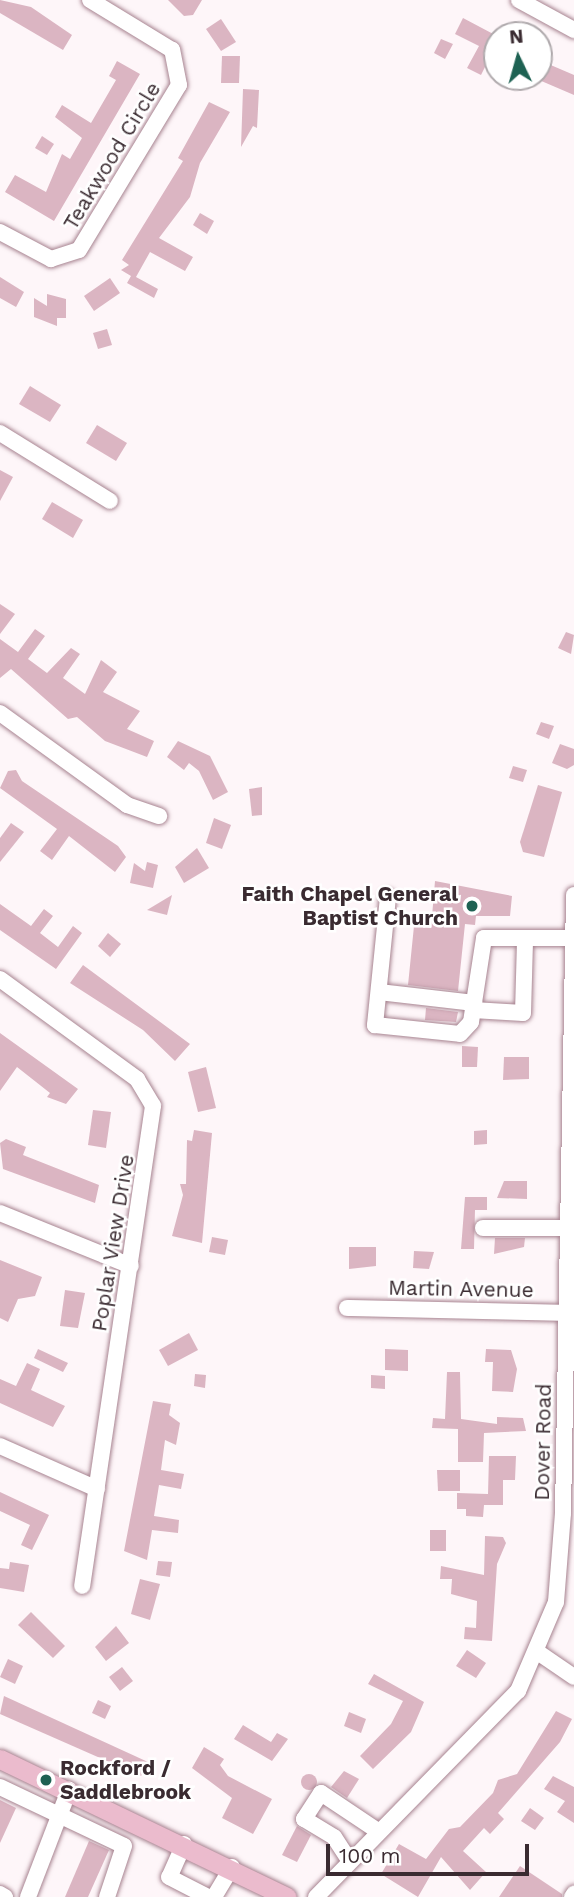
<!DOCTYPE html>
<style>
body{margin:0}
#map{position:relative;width:574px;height:1897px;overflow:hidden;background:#fef6f9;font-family:"Work Sans",sans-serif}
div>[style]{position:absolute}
.building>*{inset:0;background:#dbb5c2}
.round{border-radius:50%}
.roads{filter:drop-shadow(0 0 2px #a78390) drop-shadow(0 0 2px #a78390)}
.minor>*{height:16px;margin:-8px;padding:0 8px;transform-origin:8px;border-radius:8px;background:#fff}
.major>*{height:19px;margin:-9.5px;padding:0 9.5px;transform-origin:9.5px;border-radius:9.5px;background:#ebbbcd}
.dots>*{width:19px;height:19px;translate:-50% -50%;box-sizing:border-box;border:4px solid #fff;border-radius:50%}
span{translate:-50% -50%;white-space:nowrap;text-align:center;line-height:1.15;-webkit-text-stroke:5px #fff;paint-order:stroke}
.street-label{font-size:21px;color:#3a2b31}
.poi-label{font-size:21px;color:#3a2b31;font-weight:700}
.right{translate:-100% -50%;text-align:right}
.left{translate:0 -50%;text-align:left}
.north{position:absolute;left:483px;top:21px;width:70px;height:70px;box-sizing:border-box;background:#fff;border:2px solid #b0aaad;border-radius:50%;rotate:355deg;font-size:19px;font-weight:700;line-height:28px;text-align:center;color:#3a2b31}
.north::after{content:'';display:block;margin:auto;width:24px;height:32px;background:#1e6253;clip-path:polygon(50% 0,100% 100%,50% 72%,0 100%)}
.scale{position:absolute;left:326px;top:1844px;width:203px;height:32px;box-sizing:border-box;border:4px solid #3a2b31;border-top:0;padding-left:9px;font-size:21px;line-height:24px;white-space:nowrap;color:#3a2b31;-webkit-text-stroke:5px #fff;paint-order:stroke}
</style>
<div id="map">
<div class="building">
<div style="clip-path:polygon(0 0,31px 7px,72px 35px,63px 50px,0 13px)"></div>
<div style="clip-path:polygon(168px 0,202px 0,193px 15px,184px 16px)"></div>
<div style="clip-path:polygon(463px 18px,497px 36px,497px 61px,490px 57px,481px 75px,467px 68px,479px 46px,455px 34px)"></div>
<div style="clip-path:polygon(221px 19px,236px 42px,221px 51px,206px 29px)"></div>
<div style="clip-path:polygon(441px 39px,453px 44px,445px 59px,434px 53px)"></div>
<div style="clip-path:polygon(222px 56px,240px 56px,239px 83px,221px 83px)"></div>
<div style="clip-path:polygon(539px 60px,574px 75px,574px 95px,539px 80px)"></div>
<div style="clip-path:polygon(117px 61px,140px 74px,54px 221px,5px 192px,15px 175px,46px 192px,62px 154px,70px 159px,82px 138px,55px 117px,62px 105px,91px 123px,116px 80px,109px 76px)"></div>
<div style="clip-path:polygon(243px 89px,259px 90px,257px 128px,253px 126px,241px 147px)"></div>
<div style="clip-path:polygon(209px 102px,230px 112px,200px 163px,190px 197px,159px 238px,193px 257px,185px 271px,150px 252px,136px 277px,158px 289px,154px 298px,127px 283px,131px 276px,121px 270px,129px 265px,122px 260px,183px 161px,178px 158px)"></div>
<div style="clip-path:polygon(42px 136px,54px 144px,47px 155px,35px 148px)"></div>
<div style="clip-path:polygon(200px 213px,214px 221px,207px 234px,193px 225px)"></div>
<div style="clip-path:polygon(0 277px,24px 292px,16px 307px,0 298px)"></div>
<div style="clip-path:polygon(110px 278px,120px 293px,94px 311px,84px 296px)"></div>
<div style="clip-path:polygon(47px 294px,66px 299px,66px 318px,57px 318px,57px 326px,34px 317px,34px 298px,47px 306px)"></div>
<div style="clip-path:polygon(107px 329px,112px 345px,98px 349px,93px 333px)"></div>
<div style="clip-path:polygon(30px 386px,61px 405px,50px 422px,19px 404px)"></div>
<div style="clip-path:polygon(97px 425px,127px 443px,116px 461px,86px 443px)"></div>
<div style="clip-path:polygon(0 470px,13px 477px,0 501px)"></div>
<div style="clip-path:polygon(52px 502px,83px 520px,73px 538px,42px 519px)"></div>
<div style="clip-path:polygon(0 604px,15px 614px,0 634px)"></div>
<div style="clip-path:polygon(35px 629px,45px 636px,28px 659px,47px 673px,71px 648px,80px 654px,63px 678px,85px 694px,101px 660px,117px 672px,103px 692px,140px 711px,127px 729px,154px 741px,147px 757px,105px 741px,77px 717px,68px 719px,11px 669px,0 678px,0 639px,18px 652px)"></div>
<div style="clip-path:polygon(566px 632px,574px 635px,571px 654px,558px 648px)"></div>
<div style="clip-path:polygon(541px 722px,554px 726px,549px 739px,536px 734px)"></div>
<div style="clip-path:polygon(178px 741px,210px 756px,228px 792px,213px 800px,199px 771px,189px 763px,184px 770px,167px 757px)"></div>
<div style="clip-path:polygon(560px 744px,574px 749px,574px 765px,567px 769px,552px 763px)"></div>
<div style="clip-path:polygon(513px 766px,527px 770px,523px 782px,509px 778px)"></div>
<div style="clip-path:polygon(16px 770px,22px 781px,118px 846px,126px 857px,115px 872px,69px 836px,52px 860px,40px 851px,57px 829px,0 788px,8px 771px)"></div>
<div style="clip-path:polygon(538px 785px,562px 792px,544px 857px,523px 852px,520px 842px)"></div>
<div style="clip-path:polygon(262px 787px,262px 815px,252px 816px,249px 789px)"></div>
<div style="clip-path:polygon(214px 818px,231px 825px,222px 849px,206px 843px)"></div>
<div style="clip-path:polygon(11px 823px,24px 832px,0 862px,0 838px)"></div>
<div style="clip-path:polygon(197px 848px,209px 868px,184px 883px,175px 867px)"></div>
<div style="clip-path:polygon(147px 862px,158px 865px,153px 888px,130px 883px,134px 863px,145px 871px)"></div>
<div style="clip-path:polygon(435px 881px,512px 896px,510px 916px,476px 916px,475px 925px,465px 924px,458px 991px,408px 985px,414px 926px,431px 928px)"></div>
<div style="clip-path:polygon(172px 895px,167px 915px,147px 910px)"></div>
<div style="clip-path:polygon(0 904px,31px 926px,44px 909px,53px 916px,40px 933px,58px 947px,73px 926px,82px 933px,56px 969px,0 930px)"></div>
<div style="clip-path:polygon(108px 933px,121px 944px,110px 957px,98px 946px)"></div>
<div style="clip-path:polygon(83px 965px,190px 1044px,175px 1061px,143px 1030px,70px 983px)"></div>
<div style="clip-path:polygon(426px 1008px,458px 1012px,456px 1022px,425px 1020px)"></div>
<div style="clip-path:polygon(0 1033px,78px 1089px,66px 1104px,47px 1097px,50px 1093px,17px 1067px,0 1091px)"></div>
<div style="clip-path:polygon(462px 1046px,478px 1047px,477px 1067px,462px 1067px)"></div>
<div style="clip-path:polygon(504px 1057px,529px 1057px,529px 1079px,503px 1080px)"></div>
<div style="clip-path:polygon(206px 1067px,216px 1108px,198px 1112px,188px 1072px)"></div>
<div style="clip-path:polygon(93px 1110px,111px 1112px,106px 1148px,88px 1145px)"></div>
<div style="clip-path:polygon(194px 1130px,212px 1133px,202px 1243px,172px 1236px,183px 1195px,180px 1184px,186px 1184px,187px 1140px,192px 1141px)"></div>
<div style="clip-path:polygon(487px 1130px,487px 1144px,474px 1145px,474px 1131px)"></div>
<div style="clip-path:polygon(6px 1139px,26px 1147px,23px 1155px,99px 1185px,95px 1203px,3px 1169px,0 1143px)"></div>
<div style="clip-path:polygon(504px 1181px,527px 1181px,527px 1199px,497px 1198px)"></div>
<div style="clip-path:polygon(465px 1197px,487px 1197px,487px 1210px,475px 1210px,474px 1249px,461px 1249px)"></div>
<div style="clip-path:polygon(212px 1237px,228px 1240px,225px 1255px,209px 1252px)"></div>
<div style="clip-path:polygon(495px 1238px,525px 1238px,524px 1247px,494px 1254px)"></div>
<div style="clip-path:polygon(349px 1247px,376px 1247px,376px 1266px,349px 1269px)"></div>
<div style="clip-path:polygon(414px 1251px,434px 1252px,429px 1269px,413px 1268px)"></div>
<div style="clip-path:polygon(0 1260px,42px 1277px,35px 1296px,18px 1299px,8px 1322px,0 1318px)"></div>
<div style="clip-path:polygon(65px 1290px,85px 1293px,78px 1328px,60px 1326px)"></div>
<div style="clip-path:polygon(189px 1333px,198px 1350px,168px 1366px,159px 1350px)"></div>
<div style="clip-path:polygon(38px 1349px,68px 1363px,63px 1372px,34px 1358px)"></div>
<div style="clip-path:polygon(385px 1349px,408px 1350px,408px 1371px,385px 1370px)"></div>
<div style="clip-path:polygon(486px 1349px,511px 1350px,517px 1369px,513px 1392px,492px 1391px,493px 1362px,485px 1362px)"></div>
<div style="clip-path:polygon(27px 1363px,40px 1369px,31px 1390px,65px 1406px,53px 1427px,0 1403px,0 1379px,16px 1386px)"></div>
<div style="clip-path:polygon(447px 1372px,460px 1372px,461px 1419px,497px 1424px,497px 1417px,523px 1418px,526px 1431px,484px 1433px,483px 1462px,458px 1462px,458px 1429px,432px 1428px,433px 1418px,445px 1419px)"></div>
<div style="clip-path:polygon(195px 1374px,206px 1375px,205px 1388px,194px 1386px)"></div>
<div style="clip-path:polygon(371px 1375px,385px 1376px,385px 1389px,371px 1388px)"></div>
<div style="clip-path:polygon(153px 1401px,171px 1404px,169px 1415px,180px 1423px,176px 1445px,165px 1440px,161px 1470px,184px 1474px,181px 1489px,159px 1485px,154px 1516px,179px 1520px,178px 1533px,152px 1530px,147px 1560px,124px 1551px)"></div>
<div style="clip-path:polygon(489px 1456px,516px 1456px,515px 1480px,503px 1480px,503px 1505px,484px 1505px,483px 1517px,466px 1516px,466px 1509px,457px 1509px,457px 1493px,488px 1494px)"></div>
<div style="clip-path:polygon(437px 1470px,460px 1470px,460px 1491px,438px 1491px)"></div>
<div style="clip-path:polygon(0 1492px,49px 1515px,32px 1550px,21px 1545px,30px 1525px,0 1511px)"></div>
<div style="clip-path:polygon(430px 1530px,446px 1530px,446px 1551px,430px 1551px)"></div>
<div style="clip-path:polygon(485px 1536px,503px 1537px,506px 1543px,497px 1564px,492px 1641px,464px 1639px,465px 1627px,476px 1628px,477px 1601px,451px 1594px,452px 1579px,440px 1579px,441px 1566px,484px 1575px)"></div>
<div style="clip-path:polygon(158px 1561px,172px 1562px,170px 1577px,156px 1575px)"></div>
<div style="clip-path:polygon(10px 1562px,29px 1565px,24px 1592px,0 1588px,0 1568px,9px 1569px)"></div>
<div style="clip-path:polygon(140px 1579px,160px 1584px,150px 1620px,131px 1614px)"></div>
<div style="clip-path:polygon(31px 1612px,65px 1646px,53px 1658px,18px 1625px)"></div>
<div style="clip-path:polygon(116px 1626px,129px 1643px,106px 1661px,95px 1647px)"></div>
<div style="clip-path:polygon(467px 1650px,486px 1663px,476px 1678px,456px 1666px)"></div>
<div style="clip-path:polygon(8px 1659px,23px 1666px,15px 1684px,0 1677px)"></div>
<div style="clip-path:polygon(122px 1667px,133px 1681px,120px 1691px,109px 1677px)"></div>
<div style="clip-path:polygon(374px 1674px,424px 1702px,411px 1732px,373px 1769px,360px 1756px,391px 1724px,403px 1701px,368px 1684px)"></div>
<div style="clip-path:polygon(4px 1696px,148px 1762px,141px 1776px,0 1714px)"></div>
<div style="clip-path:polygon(98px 1700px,111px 1706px,105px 1719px,92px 1713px)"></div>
<div style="clip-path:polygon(556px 1711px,572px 1719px,560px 1742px,498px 1813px,504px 1819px,490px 1834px,484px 1828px,463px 1851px,486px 1872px,470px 1890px,441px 1857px,418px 1897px,381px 1874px,399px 1844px,426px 1859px,449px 1829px,460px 1827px,493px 1793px,498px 1780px,517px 1774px)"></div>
<div style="clip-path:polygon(349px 1712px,366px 1719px,361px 1733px,344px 1726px)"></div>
<div style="clip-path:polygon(243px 1725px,271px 1742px,277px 1733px,288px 1739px,272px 1761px,234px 1739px)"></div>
<div style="clip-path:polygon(204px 1747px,224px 1759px,220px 1765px,228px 1776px,272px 1799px,253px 1834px,222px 1818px,232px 1798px,192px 1768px)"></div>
<div style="clip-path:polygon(344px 1771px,359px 1779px,347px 1798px,331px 1787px)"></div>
<div class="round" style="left:301px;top:1774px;width:16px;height:16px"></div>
<div style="clip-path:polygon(553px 1776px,574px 1787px,574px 1823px,557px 1812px,565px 1801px,544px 1789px)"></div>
<div style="clip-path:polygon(0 1800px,16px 1808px,0 1843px)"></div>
<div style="clip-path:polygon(530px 1808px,544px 1818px,535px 1830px,521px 1821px)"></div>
<div style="clip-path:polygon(297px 1826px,311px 1835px,297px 1862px,282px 1855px)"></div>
<div style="clip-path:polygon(89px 1841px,109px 1850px,88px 1897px,65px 1897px)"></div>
<div style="clip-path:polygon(520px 1866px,562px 1894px,562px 1897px,499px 1897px)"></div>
</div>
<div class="roads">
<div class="minor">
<div style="left:519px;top:0;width:63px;rotate:28.6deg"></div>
<div style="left:0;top:232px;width:58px;rotate:27.9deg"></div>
<div style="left:51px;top:259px;width:29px;rotate:-18deg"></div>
<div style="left:79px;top:250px;width:193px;rotate:-58.8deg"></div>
<div style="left:179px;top:85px;width:36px;rotate:-101deg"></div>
<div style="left:172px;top:50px;width:96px;rotate:-148.6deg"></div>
<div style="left:0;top:433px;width:129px;rotate:31.7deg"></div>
<div style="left:0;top:713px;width:157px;rotate:35.9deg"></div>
<div style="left:127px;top:805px;width:34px;rotate:19deg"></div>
<div style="left:388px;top:897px;width:129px;rotate:95.8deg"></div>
<div style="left:375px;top:1025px;width:85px;rotate:6deg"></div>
<div style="left:460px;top:1034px;width:16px;rotate:-47deg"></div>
<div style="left:471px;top:1022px;width:85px;rotate:-81.2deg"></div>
<div style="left:484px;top:938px;width:87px"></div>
<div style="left:0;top:979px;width:170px;rotate:36.1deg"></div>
<div style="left:137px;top:1079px;width:31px;rotate:59deg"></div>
<div style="left:153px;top:1106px;width:485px;rotate:98.4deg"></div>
<div style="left:379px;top:992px;width:96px;rotate:6.6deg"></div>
<div style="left:473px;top:1010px;width:50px;rotate:3.4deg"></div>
<div style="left:523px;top:1013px;width:71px;rotate:-88.4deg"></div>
<div style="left:0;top:1213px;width:141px;rotate:22deg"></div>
<div style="left:483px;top:1228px;width:84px"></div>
<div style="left:347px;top:1308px;width:227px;rotate:1.3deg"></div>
<div style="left:0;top:1446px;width:106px;rotate:23.9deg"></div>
<div style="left:539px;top:1653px;width:42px;rotate:34.4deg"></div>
<div style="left:0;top:1787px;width:137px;rotate:25.4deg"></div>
<div style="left:124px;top:1846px;width:54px;rotate:108.4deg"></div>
<div style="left:184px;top:1844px;width:36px;rotate:114deg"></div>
<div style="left:169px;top:1877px;width:44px;rotate:27.1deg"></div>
<div style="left:349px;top:1860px;width:27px;rotate:-123deg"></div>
<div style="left:334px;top:1837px;width:35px;rotate:-149deg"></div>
<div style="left:304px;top:1819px;width:31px;rotate:-57deg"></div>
<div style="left:321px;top:1793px;width:69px;rotate:33.7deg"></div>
<div style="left:0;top:1894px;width:6px;rotate:31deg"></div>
<div style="left:28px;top:1897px;width:115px;rotate:-69deg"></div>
<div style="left:214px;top:1897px;width:35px;rotate:-59deg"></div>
<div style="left:316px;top:1897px;width:289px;rotate:-45.6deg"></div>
<div style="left:518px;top:1691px;width:97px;rotate:-66.9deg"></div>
<div style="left:556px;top:1602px;width:89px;rotate:-85.5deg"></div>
<div style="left:563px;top:1513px;width:618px;rotate:-88.98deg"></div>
<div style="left:572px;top:1897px;width:4px;rotate:-56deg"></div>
</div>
<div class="major">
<div style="left:0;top:1759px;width:318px;rotate:25.7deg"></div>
</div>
</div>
<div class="dots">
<div style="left:472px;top:906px;background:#1e6253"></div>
<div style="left:46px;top:1780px;background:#1e6253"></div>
</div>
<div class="street-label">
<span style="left:112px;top:156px;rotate:-59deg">Teakwood Circle</span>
<span style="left:113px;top:1243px;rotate:-81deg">Poplar View Drive</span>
<span style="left:461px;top:1289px;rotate:1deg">Martin Avenue</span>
<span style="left:543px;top:1442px;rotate:-89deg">Dover Road</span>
</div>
<div class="poi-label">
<span class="right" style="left:458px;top:906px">Faith Chapel General<br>Baptist Church</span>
<span class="left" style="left:60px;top:1780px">Rockford /<br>Saddlebrook</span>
</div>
<div class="north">N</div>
<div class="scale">100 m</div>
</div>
